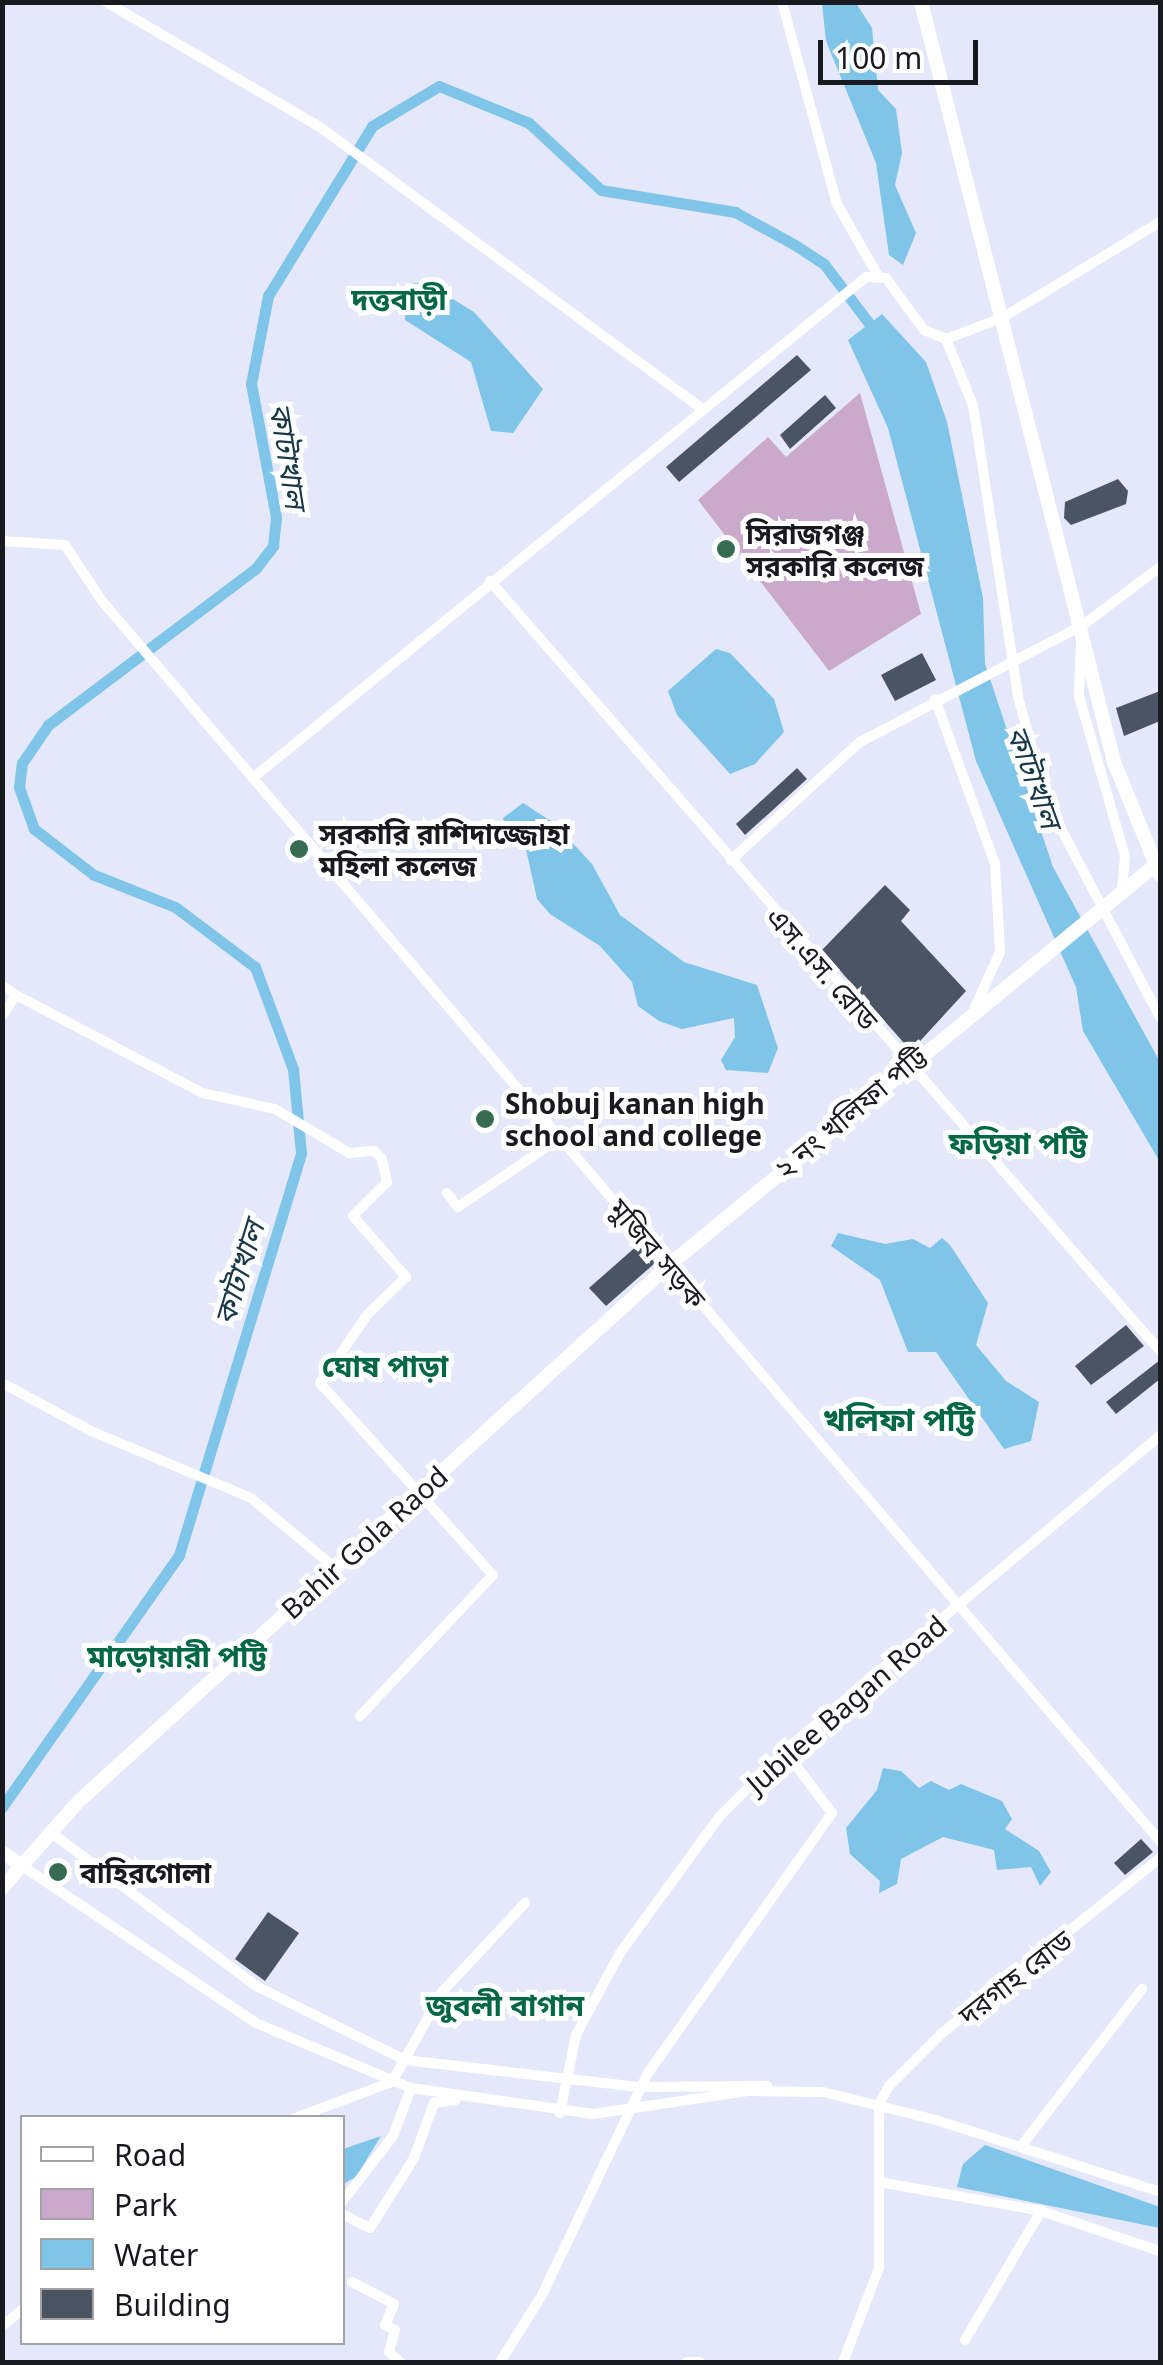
<!DOCTYPE html>
<meta charset="utf-8">
<style>
body{margin:0}
#map{position:relative;width:1163px;height:2365px;overflow:hidden;background:#e5e7fa;font-family:"Noto Sans","Noto Sans Bengali",sans-serif}
div>[style]{position:absolute}
.green>*{inset:0;background:#cba9cc}
.water>*{inset:0;background:#7fc5e9}
.canal>*{height:11px;margin:-5.5px;padding:0 5.5px;transform-origin:5.5px;border-radius:5.5px;background:#7fc5e9}
.building>*{inset:0;background:#4a5462}
.street>*{height:10px;margin:-5px;padding:0 5px;transform-origin:5px;border-radius:5px;background:#fff}
.secondary>*{height:14px;margin:-7px;padding:0 7px;transform-origin:7px;border-radius:7px;background:#fff}
.dots>*{width:28px;height:28px;translate:-50% -50%;box-sizing:border-box;border:5px solid #fff;border-radius:50%}
span{translate:-50% -50%;white-space:nowrap;text-align:center;line-height:1.15;-webkit-text-stroke:10px #fff;paint-order:stroke}
.poi-label{font-size:28px;color:#191a20;font-weight:700}
.left{translate:0 -50%;text-align:left}
.street-label{font-size:28px;color:#191a20}
.neighbourhood-label{font-size:30px;color:#016745;font-weight:700}
.water-label{font-size:30px;color:#173746;font-style:italic}
.quarter-label{font-size:32px;color:#016745;font-weight:700}
.frame{position:absolute;inset:0;border:5px solid #191a20;pointer-events:none}
.legend{position:absolute;left:20px;top:2115px;width:325px;height:230px;box-sizing:border-box;background:#fff;border:2px solid #a3a3a6;margin:0;padding:12px 18px;list-style:none;font-size:30px;color:#191a20}
.legend li{display:flex;align-items:center;gap:20px;height:50px}
.legend b{width:50px;border:2px solid #a3a3a6}
.scale{position:absolute;left:818px;top:40px;width:160px;height:45px;box-sizing:border-box;border:5px solid #191a20;border-top:0;padding-left:12px;font-size:30px;line-height:35px;white-space:nowrap;color:#191a20;-webkit-text-stroke:8px #fff;paint-order:stroke}
</style>
<div id="map">
<div class="green">
<div style="clip-path:polygon(860px 393px,921px 614px,829px 671px,698px 500px,768px 437px,786px 457px)"></div>
</div>
<div class="water">
<div style="clip-path:polygon(822px 3px,856px 3px,872px 28px,878px 90px,896px 109px,902px 153px,895px 185px,916px 233px,903px 265px,889px 255px,876px 163px,826px 41px)"></div>
<div style="clip-path:polygon(425px 282px,474px 312px,543px 389px,513px 433px,491px 431px,471px 362px,405px 320px,406px 296px,413px 283px)"></div>
<div style="clip-path:polygon(882px 314px,926px 362px,947px 422px,983px 598px,985px 664px,1053px 867px,1160px 1062px,1160px 1162px,1083px 1031px,1076px 987px,976px 761px,888px 428px,848px 340px)"></div>
<div style="clip-path:polygon(716px 649px,730px 653px,774px 699px,784px 732px,755px 764px,730px 774px,677px 715px,668px 691px)"></div>
<div style="clip-path:polygon(523px 803px,554px 823px,592px 864px,620px 915px,684px 962px,757px 985px,778px 1048px,768px 1073px,726px 1070px,721px 1060px,735px 1037px,734px 1018px,682px 1029px,659px 1021px,638px 1006px,632px 982px,600px 946px,550px 914px,537px 899px,525px 845px,507px 833px,503px 818px)"></div>
<div style="clip-path:polygon(838px 1233px,885px 1244px,913px 1239px,930px 1248px,942px 1238px,950px 1245px,988px 1303px,976px 1345px,1006px 1381px,1039px 1402px,1031px 1441px,1004px 1449px,936px 1352px,908px 1352px,880px 1280px,831px 1246px)"></div>
<div style="clip-path:polygon(883px 1768px,901px 1771px,919px 1788px,931px 1781px,949px 1790px,961px 1784px,1002px 1801px,1012px 1819px,1005px 1829px,1039px 1851px,1051px 1872px,1040px 1886px,1031px 1867px,997px 1870px,994px 1850px,943px 1837px,901px 1859px,897px 1884px,879px 1893px,880px 1881px,850px 1854px,846px 1828px,877px 1790px)"></div>
<div style="clip-path:polygon(381px 2136px,356px 2177px,343px 2184px,343px 2149px)"></div>
<div style="clip-path:polygon(985px 2145px,1160px 2207px,1160px 2228px,957px 2187px,963px 2164px)"></div>
</div>
<div class="canal">
<div style="left:2px;top:1807px;width:308px;rotate:-54.9deg"></div>
<div style="left:179px;top:1555px;width:420px;rotate:-73.1deg"></div>
<div style="left:301px;top:1153px;width:84px;rotate:-95.4deg"></div>
<div style="left:293px;top:1069px;width:109px;rotate:-110.4deg"></div>
<div style="left:255px;top:967px;width:100px;rotate:-143.1deg"></div>
<div style="left:175px;top:907px;width:87px;rotate:-158.4deg"></div>
<div style="left:94px;top:875px;width:76px;rotate:-142.5deg"></div>
<div style="left:34px;top:829px;width:45px;rotate:-109.7deg"></div>
<div style="left:19px;top:787px;width:24px;rotate:-83deg"></div>
<div style="left:22px;top:763px;width:46px;rotate:-55.6deg"></div>
<div style="left:48px;top:725px;width:261px;rotate:-37deg"></div>
<div style="left:256px;top:568px;width:28px;rotate:-52deg"></div>
<div style="left:273px;top:546px;width:29px;rotate:-84deg"></div>
<div style="left:276px;top:517px;width:135px;rotate:-100.6deg"></div>
<div style="left:251px;top:384px;width:90px;rotate:-79.1deg"></div>
<div style="left:268px;top:296px;width:199px;rotate:-58.5deg"></div>
<div style="left:372px;top:126px;width:78px;rotate:-30.8deg"></div>
<div style="left:439px;top:86px;width:97px;rotate:22.3deg"></div>
<div style="left:529px;top:123px;width:98px;rotate:42.9deg"></div>
<div style="left:601px;top:190px;width:136px;rotate:9.3deg"></div>
<div style="left:735px;top:212px;width:68px;rotate:28.8deg"></div>
<div style="left:795px;top:245px;width:35px;rotate:33deg"></div>
<div style="left:824px;top:264px;width:89px;rotate:52.7deg"></div>
</div>
<div class="building">
<div style="clip-path:polygon(797px 355px,811px 370px,679px 482px,666px 467px)"></div>
<div style="clip-path:polygon(825px 395px,836px 408px,790px 449px,780px 435px)"></div>
<div style="clip-path:polygon(1118px 479px,1128px 491px,1126px 504px,1071px 525px,1064px 518px,1065px 502px)"></div>
<div style="clip-path:polygon(922px 653px,936px 680px,895px 701px,881px 675px)"></div>
<div style="clip-path:polygon(1160px 691px,1160px 721px,1124px 736px,1116px 708px)"></div>
<div style="clip-path:polygon(797px 768px,807px 779px,745px 835px,736px 824px)"></div>
<div style="clip-path:polygon(885px 885px,910px 910px,901px 921px,966px 991px,911px 1051px,822px 950px)"></div>
<div style="clip-path:polygon(639px 1244px,655px 1263px,606px 1306px,589px 1288px)"></div>
<div style="clip-path:polygon(1126px 1325px,1144px 1346px,1091px 1385px,1075px 1366px)"></div>
<div style="clip-path:polygon(1160px 1360px,1160px 1379px,1116px 1414px,1106px 1402px)"></div>
<div style="clip-path:polygon(1141px 1839px,1153px 1852px,1125px 1875px,1114px 1863px)"></div>
<div style="clip-path:polygon(268px 1912px,299px 1933px,265px 1981px,235px 1959px)"></div>
</div>
<div class="street">
<div style="left:106px;top:2px;width:248px;rotate:30.3deg"></div>
<div style="left:320px;top:127px;width:473px;rotate:36.4deg"></div>
<div style="left:782px;top:2px;width:209px;rotate:74.8deg"></div>
<div style="left:837px;top:204px;width:83px;rotate:60.3deg"></div>
<div style="left:946px;top:339px;width:71px;rotate:67.8deg"></div>
<div style="left:973px;top:405px;width:295px;rotate:81.2deg"></div>
<div style="left:1018px;top:697px;width:111px;rotate:74.3deg"></div>
<div style="left:1048px;top:804px;width:241px;rotate:62.3deg"></div>
<div style="left:2px;top:541px;width:63px;rotate:3.6deg"></div>
<div style="left:65px;top:545px;width:67px;rotate:56.5deg"></div>
<div style="left:102px;top:601px;width:1630px;rotate:49.53deg"></div>
<div style="left:490px;top:581px;width:1021px;rotate:48.97deg"></div>
<div style="left:1081px;top:641px;width:55px;rotate:92.1deg"></div>
<div style="left:1079px;top:696px;width:166px;rotate:74deg"></div>
<div style="left:1125px;top:856px;width:35px;rotate:95deg"></div>
<div style="left:935px;top:699px;width:176px;rotate:70deg"></div>
<div style="left:995px;top:864px;width:88px;rotate:86.7deg"></div>
<div style="left:1000px;top:952px;width:60px;rotate:114.4deg"></div>
<div style="left:253px;top:778px;width:792px;rotate:-39.26deg"></div>
<div style="left:866px;top:277px;width:20px;rotate:3deg"></div>
<div style="left:886px;top:278px;width:64px;rotate:53.8deg"></div>
<div style="left:924px;top:330px;width:24px;rotate:22deg"></div>
<div style="left:946px;top:339px;width:60px;rotate:-20.6deg"></div>
<div style="left:1002px;top:318px;width:185px;rotate:-31.3deg"></div>
<div style="left:731px;top:860px;width:175px;rotate:-42.5deg"></div>
<div style="left:860px;top:742px;width:252px;rotate:-27.7deg"></div>
<div style="left:1083px;top:625px;width:96px;rotate:-37deg"></div>
<div style="left:2px;top:985px;width:17px;rotate:36deg"></div>
<div style="left:2px;top:1016px;width:25px;rotate:-56deg"></div>
<div style="left:16px;top:995px;width:211px;rotate:27.7deg"></div>
<div style="left:203px;top:1093px;width:74px;rotate:12.5deg"></div>
<div style="left:275px;top:1109px;width:86px;rotate:30.7deg"></div>
<div style="left:349px;top:1153px;width:25px;rotate:-5deg"></div>
<div style="left:374px;top:1151px;width:11px;rotate:45deg"></div>
<div style="left:382px;top:1159px;width:24px;rotate:78deg"></div>
<div style="left:387px;top:1182px;width:48px;rotate:135deg"></div>
<div style="left:353px;top:1216px;width:81px;rotate:49deg"></div>
<div style="left:406px;top:1277px;width:53px;rotate:135.8deg"></div>
<div style="left:368px;top:1314px;width:84px;rotate:124.8deg"></div>
<div style="left:320px;top:1383px;width:258px;rotate:48deg"></div>
<div style="left:493px;top:1575px;width:194px;rotate:133.3deg"></div>
<div style="left:447px;top:1193px;width:18px;rotate:52deg"></div>
<div style="left:458px;top:1207px;width:123px;rotate:-34.1deg"></div>
<div style="left:2px;top:1383px;width:101px;rotate:28.3deg"></div>
<div style="left:91px;top:1431px;width:173px;rotate:22.7deg"></div>
<div style="left:251px;top:1498px;width:109px;rotate:39.8deg"></div>
<div style="left:49px;top:1831px;width:259px;rotate:36.8deg"></div>
<div style="left:256px;top:1986px;width:166px;rotate:26.4deg"></div>
<div style="left:405px;top:2060px;width:237px;rotate:6.6deg"></div>
<div style="left:640px;top:2087px;width:127px;rotate:-0.5deg"></div>
<div style="left:21px;top:1865px;width:283px;rotate:33.9deg"></div>
<div style="left:256px;top:2023px;width:168px;rotate:22.8deg"></div>
<div style="left:411px;top:2088px;width:184px;rotate:8.1deg"></div>
<div style="left:593px;top:2114px;width:158px;rotate:-8.4deg"></div>
<div style="left:749px;top:2091px;width:74px;rotate:0.8deg"></div>
<div style="left:823px;top:2092px;width:116px;rotate:13.9deg"></div>
<div style="left:936px;top:2120px;width:235px;rotate:17.8deg"></div>
<div style="left:560px;top:2113px;width:80px;rotate:-78.4deg"></div>
<div style="left:576px;top:2035px;width:93px;rotate:-61.8deg"></div>
<div style="left:620px;top:1953px;width:170px;rotate:-53.9deg"></div>
<div style="left:720px;top:1816px;width:98px;rotate:-45deg"></div>
<div style="left:789px;top:1747px;width:484px;rotate:-40deg"></div>
<div style="left:295px;top:2118px;width:103px;rotate:-20.4deg"></div>
<div style="left:392px;top:2082px;width:103px;rotate:-60.9deg"></div>
<div style="left:442px;top:1992px;width:122px;rotate:-47deg"></div>
<div style="left:1022px;top:2145px;width:197px;rotate:-52.4deg"></div>
<div style="left:879px;top:2182px;width:165px;rotate:10.1deg"></div>
<div style="left:1041px;top:2211px;width:126px;rotate:18.6deg"></div>
<div style="left:342px;top:2202px;width:83px;rotate:-52.3deg"></div>
<div style="left:393px;top:2136px;width:51px;rotate:-69.4deg"></div>
<div style="left:342px;top:2214px;width:31px;rotate:27deg"></div>
<div style="left:370px;top:2228px;width:83px;rotate:-57.8deg"></div>
<div style="left:414px;top:2158px;width:59px;rotate:-70deg"></div>
<div style="left:434px;top:2103px;width:22px;rotate:-8deg"></div>
<div style="left:352px;top:2282px;width:47px;rotate:27.6deg"></div>
<div style="left:394px;top:2304px;width:23px;rotate:113deg"></div>
<div style="left:385px;top:2325px;width:11px;rotate:27deg"></div>
<div style="left:395px;top:2330px;width:23px;rotate:105deg"></div>
<div style="left:389px;top:2352px;width:15px;rotate:42deg"></div>
<div style="left:2px;top:2326px;width:26px;rotate:-39deg"></div>
<div style="left:965px;top:2340px;width:150px;rotate:-59.5deg"></div>
<div style="left:500px;top:2362px;width:79px;rotate:-57.9deg"></div>
<div style="left:542px;top:2295px;width:246px;rotate:-64.5deg"></div>
<div style="left:648px;top:2073px;width:319px;rotate:-54.7deg"></div>
<div style="left:832px;top:1813px;width:78px;rotate:-127.2deg"></div>
<div style="left:687px;top:2362px;width:13px"></div>
<div style="left:843px;top:2362px;width:101px;rotate:-69deg"></div>
<div style="left:879px;top:2268px;width:164px;rotate:-90deg"></div>
<div style="left:879px;top:2104px;width:21px;rotate:-61deg"></div>
<div style="left:889px;top:2086px;width:74px;rotate:-45deg"></div>
<div style="left:941px;top:2034px;width:281px;rotate:-38.8deg"></div>
</div>
<div class="secondary">
<div style="left:921px;top:2px;width:784px;rotate:75.75deg"></div>
<div style="left:1114px;top:762px;width:122px;rotate:67.8deg"></div>
<div style="left:2px;top:1852px;width:23px;rotate:34deg"></div>
<div style="left:2px;top:1888px;width:116px;rotate:-48.5deg"></div>
<div style="left:79px;top:1801px;width:797px;rotate:-42.25deg"></div>
<div style="left:669px;top:1265px;width:628px;rotate:-39.44deg"></div>
</div>
<div class="dots">
<div style="left:726px;top:549px;background:#346b51"></div>
<div style="left:299px;top:849px;background:#346b51"></div>
<div style="left:485px;top:1119px;background:#346b51"></div>
<div style="left:58px;top:1872px;background:#346b51"></div>
</div>
<div class="poi-label">
<span class="left" style="left:746px;top:549px">সিরাজগঞ্জ<br>সরকারি কলেজ</span>
<span class="left" style="left:319px;top:849px">সরকারি রাশিদাজ্জোহা<br>মহিলা কলেজ</span>
<span class="left" style="left:505px;top:1119px">Shobuj kanan high<br>school and college</span>
<span class="left" style="left:80px;top:1872px">বাহিরগোলা</span>
</div>
<div class="street-label">
<span style="left:823px;top:968px;rotate:49deg">এস.এস. রোড</span>
<span style="left:850px;top:1112px;rotate:-40deg">২ নং খলিফা পট্টি</span>
<span style="left:658px;top:1253px;rotate:50deg">মুজিব সড়ক</span>
<span style="left:364px;top:1542px;rotate:-42deg">Bahir Gola Raod</span>
<span style="left:846px;top:1704px;rotate:-41deg">Jubilee Bagan Road</span>
<span style="left:1015px;top:1977px;rotate:-38deg">দরগাহ রোড</span>
</div>
<div class="neighbourhood-label">
<span style="left:399px;top:299px">দত্তবাড়ী</span>
<span style="left:1018px;top:1143px">ফড়িয়া পট্টি</span>
<span style="left:385px;top:1366px">ঘোষ পাড়া</span>
<span style="left:177px;top:1656px">মাড়োয়ারী পট্টি</span>
<span style="left:505px;top:2005px">জুবলী বাগান</span>
</div>
<div class="water-label">
<span style="left:288px;top:456px;rotate:81deg">কাটাখাল</span>
<span style="left:1034px;top:777px;rotate:70deg">কাটাখাল</span>
<span style="left:239px;top:1273px;rotate:-73deg">কাটাখাল</span>
</div>
<div class="quarter-label">
<span style="left:899px;top:1419px">খলিফা পট্টি</span>
</div>
<div class="frame"></div>
<ul class="legend">
<li><b style="height:12px;background:#fff"></b>Road</li>
<li><b style="height:28px;background:#cba9cc"></b>Park</li>
<li><b style="height:28px;background:#7fc5e9"></b>Water</li>
<li><b style="height:28px;background:#4a5462"></b>Building</li>
</ul>
<div class="scale">100 m</div>
</div>
